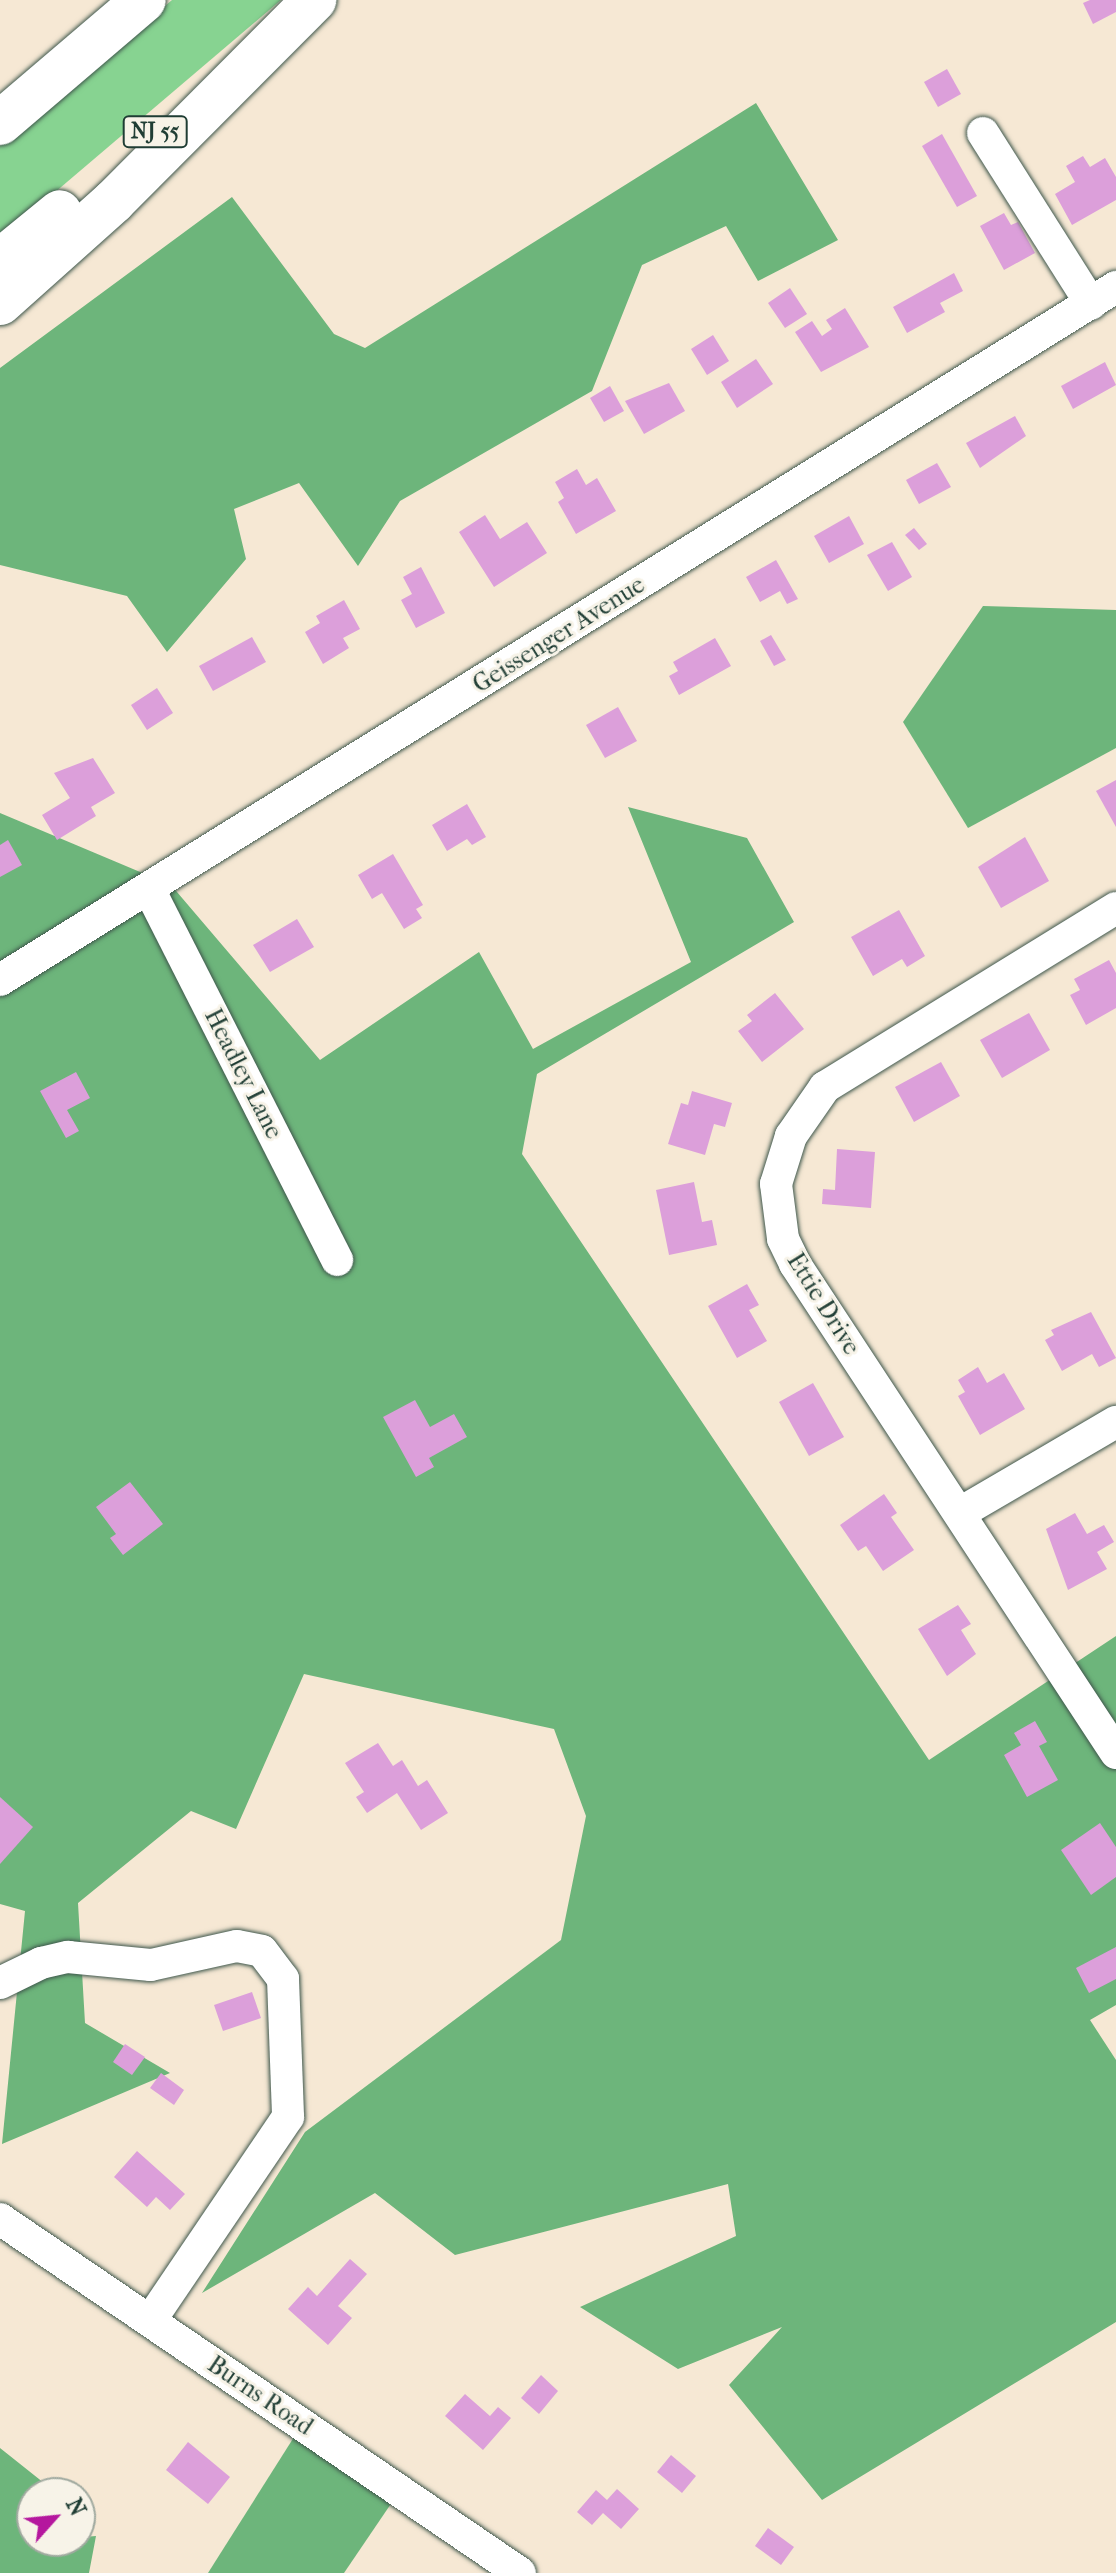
<!DOCTYPE html>
<style>
body{margin:0}
#map{position:relative;width:1116px;height:2573px;overflow:hidden;background:#f6e8d4;font-family:"IM FELL French Canon",serif}
div>[style]{position:absolute}
.green>*{inset:0;background:#87d391}
.forest>*{inset:0;background:#6db57b}
.building>*{inset:0;background:#dc9fda}
.roads{filter:drop-shadow(0 0 2px #3f574c) drop-shadow(0 0 2px #3f574c)}
.minor>*{height:32px;margin:-16px;padding:0 16px;transform-origin:16px;border-radius:16px;background:#fff}
.highway>*{height:44px;margin:-22px;padding:0 22px;transform-origin:22px;border-radius:22px;background:#fff}
span{translate:-50% -50%;white-space:nowrap;text-align:center;line-height:1.15;-webkit-text-stroke:6px #f7f3e8;paint-order:stroke}
.shield-label span{padding:2px 6px;background:#f7f3e8;border:2px solid;border-radius:6px;-webkit-text-stroke-width:0}
.shield-label{font-size:22px;color:#1f3d34;font-weight:700}
.street-label{font-size:24px;color:#1f3d34}
.north{position:absolute;left:16px;top:2477px;width:80px;height:80px;box-sizing:border-box;background:#f7f3e8;border:2px solid #a1aaa0;border-radius:50%;rotate:63deg;font-size:22px;font-weight:700;line-height:32px;text-align:center;color:#1f3d34}
.north::after{content:'';display:block;margin:auto;width:28px;height:36px;background:#b5179e;clip-path:polygon(50% 0,100% 100%,50% 72%,0 100%)}
</style>
<div id="map">
<div class="green">
<div style="clip-path:polygon(172px 0,281px 0,0 239px,0 146px)"></div>
</div>
<div class="forest">
<div style="clip-path:polygon(756px 103px,838px 240px,758px 281px,726px 226px,642px 265px,592px 391px,400px 501px,358px 566px,299px 483px,234px 509px,246px 559px,167px 652px,127px 596px,0 565px,0 368px,232px 197px,334px 334px,365px 348px)"></div>
<div style="clip-path:polygon(983px 606px,1116px 610px,1116px 748px,968px 828px,903px 722px)"></div>
<div style="clip-path:polygon(628px 807px,747px 838px,794px 922px,537px 1074px,522px 1154px,929px 1760px,1116px 1636px,1116px 2005px,1090px 2020px,1116px 2060px,1116px 2322px,822px 2500px,729px 2385px,782px 2327px,678px 2369px,580px 2307px,736px 2236px,728px 2184px,455px 2255px,375px 2193px,202px 2293px,305px 2132px,561px 1940px,586px 1816px,554px 1729px,304px 1674px,236px 1829px,191px 1811px,78px 1903px,85px 2023px,170px 2073px,2px 2144px,25px 1911px,0 1904px,0 813px,171px 885px,320px 1060px,479px 952px,533px 1049px,691px 962px)"></div>
<div style="clip-path:polygon(301px 2426px,401px 2489px,344px 2573px,208px 2573px)"></div>
<div style="clip-path:polygon(0 2448px,44px 2483px,45px 2493px,32px 2493px,32px 2541px,96px 2536px,89px 2573px,0 2573px)"></div>
</div>
<div class="building">
<div style="clip-path:polygon(1090px 0,1116px 0,1116px 12px,1093px 24px,1083px 3px)"></div>
<div style="clip-path:polygon(947px 69px,961px 94px,938px 107px,924px 82px)"></div>
<div style="clip-path:polygon(942px 134px,977px 196px,957px 207px,922px 146px)"></div>
<div style="clip-path:polygon(1083px 156px,1090px 167px,1105px 158px,1116px 177px,1116px 200px,1072px 225px,1055px 194px,1075px 182px,1066px 166px)"></div>
<div style="clip-path:polygon(1004px 213px,1011px 225px,1018px 222px,1035px 253px,1004px 270px,980px 226px)"></div>
<div style="clip-path:polygon(954px 273px,963px 291px,940px 303px,945px 312px,907px 333px,893px 307px)"></div>
<div style="clip-path:polygon(790px 288px,807px 314px,785px 328px,768px 303px)"></div>
<div style="clip-path:polygon(845px 308px,869px 347px,821px 372px,795px 332px,812px 321px,822px 336px,832px 329px,826px 320px)"></div>
<div style="clip-path:polygon(713px 335px,729px 361px,707px 375px,691px 349px)"></div>
<div style="clip-path:polygon(756px 359px,773px 384px,737px 408px,721px 382px)"></div>
<div style="clip-path:polygon(1105px 362px,1116px 385px,1073px 409px,1061px 386px)"></div>
<div style="clip-path:polygon(669px 383px,685px 411px,644px 434px,625px 401px)"></div>
<div style="clip-path:polygon(610px 386px,624px 411px,604px 422px,590px 398px)"></div>
<div style="clip-path:polygon(1015px 416px,1026px 436px,980px 468px,966px 443px)"></div>
<div style="clip-path:polygon(937px 463px,951px 487px,919px 504px,906px 480px)"></div>
<div style="clip-path:polygon(577px 469px,586px 485px,597px 478px,616px 511px,576px 534px,558px 502px,564px 498px,555px 482px)"></div>
<div style="clip-path:polygon(485px 515px,500px 539px,527px 522px,547px 553px,494px 587px,459px 532px)"></div>
<div style="clip-path:polygon(849px 516px,864px 544px,829px 563px,814px 536px)"></div>
<div style="clip-path:polygon(914px 528px,927px 544px,919px 550px,905px 535px)"></div>
<div style="clip-path:polygon(892px 542px,912px 577px,888px 591px,867px 555px)"></div>
<div style="clip-path:polygon(776px 560px,798px 599px,787px 604px,780px 591px,760px 602px,746px 577px)"></div>
<div style="clip-path:polygon(421px 567px,445px 613px,416px 628px,401px 600px,412px 594px,403px 577px)"></div>
<div style="clip-path:polygon(344px 600px,360px 629px,343px 638px,349px 648px,323px 664px,305px 632px,320px 623px,316px 616px)"></div>
<div style="clip-path:polygon(771px 635px,786px 660px,774px 666px,760px 641px)"></div>
<div style="clip-path:polygon(252px 637px,266px 662px,213px 691px,199px 666px)"></div>
<div style="clip-path:polygon(715px 638px,731px 666px,679px 695px,669px 676px,678px 671px,673px 662px)"></div>
<div style="clip-path:polygon(157px 688px,173px 713px,147px 730px,131px 705px)"></div>
<div style="clip-path:polygon(618px 707px,637px 741px,605px 758px,586px 725px)"></div>
<div style="clip-path:polygon(93px 758px,115px 793px,91px 807px,96px 816px,57px 840px,42px 815px,70px 798px,54px 773px)"></div>
<div style="clip-path:polygon(1116px 780px,1116px 827px,1096px 791px)"></div>
<div style="clip-path:polygon(467px 804px,486px 837px,472px 845px,467px 839px,447px 851px,432px 825px)"></div>
<div style="clip-path:polygon(1025px 837px,1049px 881px,1001px 908px,978px 867px)"></div>
<div style="clip-path:polygon(8px 840px,22px 865px,0 877px,0 845px)"></div>
<div style="clip-path:polygon(393px 854px,423px 905px,416px 909px,422px 918px,404px 929px,382px 893px,372px 899px,358px 875px)"></div>
<div style="clip-path:polygon(899px 910px,925px 956px,907px 967px,902px 959px,873px 976px,851px 937px)"></div>
<div style="clip-path:polygon(297px 919px,314px 947px,270px 972px,253px 945px)"></div>
<div style="clip-path:polygon(1109px 960px,1116px 973px,1116px 1008px,1086px 1025px,1070px 995px,1080px 990px,1074px 979px)"></div>
<div style="clip-path:polygon(775px 993px,804px 1029px,762px 1062px,738px 1031px,752px 1021px,747px 1015px)"></div>
<div style="clip-path:polygon(1029px 1013px,1050px 1050px,1002px 1078px,980px 1040px)"></div>
<div style="clip-path:polygon(941px 1062px,960px 1096px,914px 1122px,895px 1087px)"></div>
<div style="clip-path:polygon(76px 1072px,90px 1098px,67px 1110px,79px 1131px,66px 1138px,40px 1091px)"></div>
<div style="clip-path:polygon(692px 1091px,732px 1103px,725px 1127px,714px 1124px,705px 1155px,668px 1144px,681px 1103px,688px 1105px)"></div>
<div style="clip-path:polygon(837px 1149px,875px 1152px,871px 1208px,822px 1204px,823px 1189px,835px 1190px)"></div>
<div style="clip-path:polygon(694px 1182px,702px 1222px,712px 1220px,717px 1245px,669px 1255px,656px 1190px)"></div>
<div style="clip-path:polygon(747px 1284px,759px 1305px,749px 1310px,767px 1341px,737px 1358px,708px 1306px)"></div>
<div style="clip-path:polygon(1091px 1312px,1116px 1358px,1099px 1367px,1092px 1354px,1062px 1371px,1045px 1340px,1054px 1335px,1051px 1330px)"></div>
<div style="clip-path:polygon(978px 1367px,987px 1383px,1004px 1373px,1025px 1409px,980px 1435px,958px 1396px,965px 1392px,958px 1380px)"></div>
<div style="clip-path:polygon(813px 1383px,844px 1437px,809px 1456px,779px 1402px)"></div>
<div style="clip-path:polygon(415px 1400px,430px 1427px,454px 1414px,467px 1437px,429px 1458px,434px 1467px,416px 1477px,383px 1417px)"></div>
<div style="clip-path:polygon(130px 1482px,163px 1524px,123px 1555px,110px 1538px,116px 1534px,96px 1507px)"></div>
<div style="clip-path:polygon(884px 1494px,897px 1513px,891px 1517px,914px 1550px,883px 1571px,866px 1546px,858px 1551px,840px 1525px)"></div>
<div style="clip-path:polygon(1075px 1513px,1087px 1534px,1104px 1525px,1114px 1542px,1097px 1552px,1107px 1569px,1068px 1590px,1046px 1529px)"></div>
<div style="clip-path:polygon(958px 1605px,971px 1624px,961px 1630px,976px 1654px,947px 1676px,918px 1629px)"></div>
<div style="clip-path:polygon(1035px 1721px,1047px 1742px,1039px 1746px,1058px 1780px,1027px 1797px,1004px 1755px,1021px 1745px,1014px 1733px)"></div>
<div style="clip-path:polygon(378px 1743px,393px 1766px,402px 1760px,418px 1786px,427px 1780px,448px 1813px,421px 1830px,397px 1793px,367px 1813px,356px 1797px,364px 1792px,345px 1763px)"></div>
<div style="clip-path:polygon(0 1797px,33px 1827px,0 1864px)"></div>
<div style="clip-path:polygon(1100px 1823px,1116px 1847px,1116px 1877px,1091px 1895px,1061px 1850px)"></div>
<div style="clip-path:polygon(1116px 1947px,1116px 1979px,1089px 1993px,1076px 1968px)"></div>
<div style="clip-path:polygon(252px 1992px,261px 2018px,223px 2031px,214px 2005px)"></div>
<div style="clip-path:polygon(125px 2044px,145px 2057px,132px 2075px,113px 2062px)"></div>
<div style="clip-path:polygon(161px 2073px,184px 2090px,174px 2105px,150px 2088px)"></div>
<div style="clip-path:polygon(137px 2151px,185px 2194px,170px 2210px,156px 2197px,147px 2207px,114px 2177px)"></div>
<div style="clip-path:polygon(350px 2259px,367px 2274px,338px 2306px,352px 2318px,328px 2345px,288px 2309px,308px 2287px,317px 2296px)"></div>
<div style="clip-path:polygon(541px 2375px,558px 2391px,539px 2414px,521px 2398px)"></div>
<div style="clip-path:polygon(465px 2394px,490px 2416px,498px 2407px,511px 2418px,483px 2450px,445px 2416px)"></div>
<div style="clip-path:polygon(188px 2442px,230px 2477px,208px 2504px,166px 2470px)"></div>
<div style="clip-path:polygon(671px 2455px,696px 2476px,682px 2493px,657px 2472px)"></div>
<div style="clip-path:polygon(617px 2489px,639px 2509px,621px 2529px,603px 2513px,592px 2525px,577px 2512px,596px 2490px,607px 2500px)"></div>
<div style="clip-path:polygon(768px 2528px,794px 2547px,781px 2565px,755px 2546px)"></div>
</div>
<div class="roads">
<div class="minor">
<div style="left:983px;top:133px;width:202px;rotate:57.7deg"></div>
<div style="left:149px;top:889px;width:416px;rotate:63.1deg"></div>
<div style="left:1116px;top:908px;width:342px;rotate:148.4deg"></div>
<div style="left:825px;top:1087px;width:60px;rotate:124.8deg"></div>
<div style="left:791px;top:1136px;width:50px;rotate:107.4deg"></div>
<div style="left:776px;top:1184px;width:55px;rotate:82.7deg"></div>
<div style="left:783px;top:1239px;width:28px;rotate:64deg"></div>
<div style="left:795px;top:1264px;width:585px;rotate:56.72deg"></div>
<div style="left:0;top:980px;width:1314px;rotate:-31.84deg"></div>
<div style="left:960px;top:1513px;width:181px;rotate:-30.3deg"></div>
<div style="left:0;top:1983px;width:46px;rotate:-26deg"></div>
<div style="left:41px;top:1963px;width:28px;rotate:-13deg"></div>
<div style="left:68px;top:1957px;width:83px;rotate:5.5deg"></div>
<div style="left:151px;top:1965px;width:88px;rotate:-12.5deg"></div>
<div style="left:237px;top:1946px;width:25px;rotate:11deg"></div>
<div style="left:262px;top:1951px;width:35px;rotate:53deg"></div>
<div style="left:283px;top:1979px;width:138px;rotate:87.9deg"></div>
<div style="left:288px;top:2117px;width:246px;rotate:124.1deg"></div>
<div style="left:0;top:2219px;width:629px;rotate:34.25deg"></div>
</div>
<div class="highway">
<div style="left:0;top:123px;width:189px;rotate:-40.5deg"></div>
<div style="left:0;top:261px;width:77px;rotate:-39.2deg"></div>
<div style="left:0;top:303px;width:153px;rotate:-41.8deg"></div>
<div style="left:114px;top:201px;width:284px;rotate:-45.1deg"></div>
</div>
</div>
<div class="shield-label">
<span style="left:155px;top:132px">NJ 55</span>
</div>
<div class="street-label">
<span style="left:559px;top:635px;rotate:-32deg">Geissenger Avenue</span>
<span style="left:243px;top:1074px;rotate:63deg">Headley Lane</span>
<span style="left:823px;top:1304px;rotate:58deg">Ettie Drive</span>
<span style="left:260px;top:2396px;rotate:34deg">Burns Road</span>
</div>
<div class="north">N</div>
</div>
